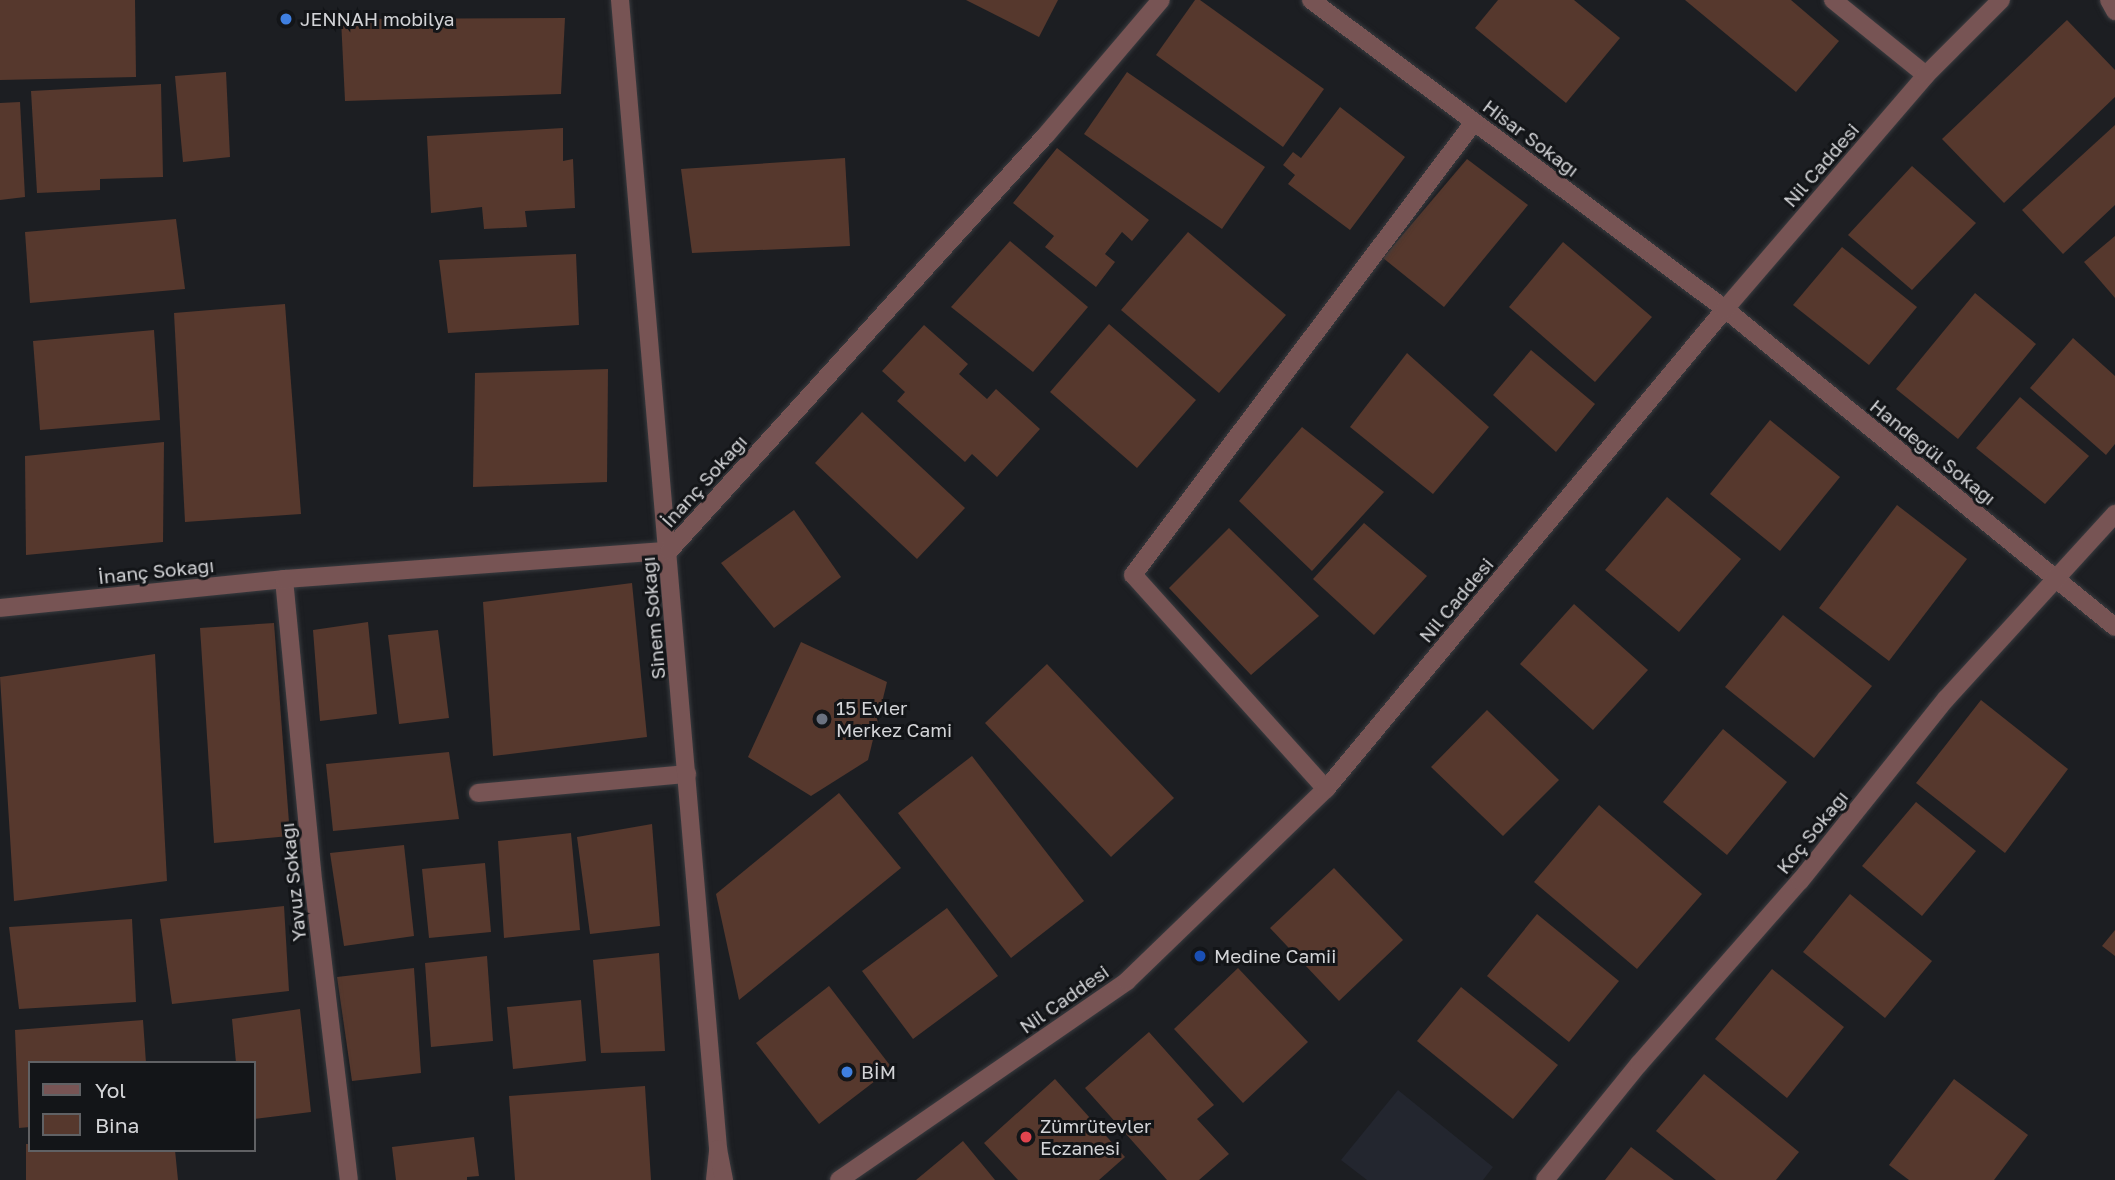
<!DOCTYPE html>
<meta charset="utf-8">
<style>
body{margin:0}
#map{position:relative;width:2115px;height:1180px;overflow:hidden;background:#1c1e22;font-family:"Golos Text",sans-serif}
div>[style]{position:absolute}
.built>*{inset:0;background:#23262f}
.building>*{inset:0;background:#56382d}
.roads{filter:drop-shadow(0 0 2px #393b3f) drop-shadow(0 0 2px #393b3f)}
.service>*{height:18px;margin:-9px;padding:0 9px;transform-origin:9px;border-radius:9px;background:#775454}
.minor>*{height:18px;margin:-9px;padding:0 9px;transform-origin:9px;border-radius:9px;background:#775454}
.tertiary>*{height:18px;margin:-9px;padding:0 9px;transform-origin:9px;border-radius:9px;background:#775454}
.dots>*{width:19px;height:19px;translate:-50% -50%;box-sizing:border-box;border:4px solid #131518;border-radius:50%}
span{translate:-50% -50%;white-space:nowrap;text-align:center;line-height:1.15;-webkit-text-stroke:6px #131518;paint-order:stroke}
.poi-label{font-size:19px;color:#d3d4d7}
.left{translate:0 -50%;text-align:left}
.street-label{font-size:19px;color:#d3d4d7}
.legend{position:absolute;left:28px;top:1061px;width:228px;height:91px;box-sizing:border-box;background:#131518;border:2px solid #606164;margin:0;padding:9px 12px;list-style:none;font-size:21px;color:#d3d4d7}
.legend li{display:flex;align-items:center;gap:14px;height:35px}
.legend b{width:35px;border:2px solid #606164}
</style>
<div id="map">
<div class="built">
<div style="clip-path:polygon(1398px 1090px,1493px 1167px,1483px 1180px,1367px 1180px,1341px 1160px)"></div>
</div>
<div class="building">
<div style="clip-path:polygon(0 0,135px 0,136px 77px,0 80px)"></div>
<div style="clip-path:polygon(966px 0,1058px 0,1039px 37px)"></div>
<div style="clip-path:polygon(1195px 0,1200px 0,1324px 89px,1283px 147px,1156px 55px)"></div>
<div style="clip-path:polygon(1498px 0,1574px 0,1620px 38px,1566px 103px,1475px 28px)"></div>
<div style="clip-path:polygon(1685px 0,1791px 0,1839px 41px,1796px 92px)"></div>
<div style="clip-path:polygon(565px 18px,561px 94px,345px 101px,341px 19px)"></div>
<div style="clip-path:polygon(2067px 20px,2115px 70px,2115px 97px,2004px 203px,1942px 139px)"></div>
<div style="clip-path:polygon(226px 72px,230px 157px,183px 162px,175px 76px)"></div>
<div style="clip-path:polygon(1127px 72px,1265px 167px,1222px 229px,1084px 134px)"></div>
<div style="clip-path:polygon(161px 84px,163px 177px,100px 179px,100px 190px,37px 193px,31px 91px)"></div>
<div style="clip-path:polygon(20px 102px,25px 197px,0 200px,0 103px)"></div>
<div style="clip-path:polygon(1340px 107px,1405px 157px,1350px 230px,1288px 184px,1295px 175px,1283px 165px,1293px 152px,1301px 158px)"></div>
<div style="clip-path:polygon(2115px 125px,2115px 205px,2063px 254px,2022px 210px)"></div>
<div style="clip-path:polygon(563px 128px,563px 161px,573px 159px,575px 208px,525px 211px,527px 227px,484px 229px,482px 207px,431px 213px,427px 136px)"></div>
<div style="clip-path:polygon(1057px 148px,1149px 220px,1132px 241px,1122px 232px,1105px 254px,1115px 262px,1096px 287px,1045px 247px,1054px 236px,1013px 203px)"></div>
<div style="clip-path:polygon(845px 158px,850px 246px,692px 253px,681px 169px)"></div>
<div style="clip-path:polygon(1467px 159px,1528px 205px,1444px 307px,1383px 258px)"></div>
<div style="clip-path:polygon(1912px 166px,1976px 223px,1912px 290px,1848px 235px)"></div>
<div style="clip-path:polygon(176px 219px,185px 289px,30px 303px,25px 232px)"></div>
<div style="clip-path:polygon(1188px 232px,1286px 315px,1219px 393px,1121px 310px)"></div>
<div style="clip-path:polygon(2115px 236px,2115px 298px,2084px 262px)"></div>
<div style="clip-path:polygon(1010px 241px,1088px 307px,1033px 372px,951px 307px)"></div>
<div style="clip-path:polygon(1563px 242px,1652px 317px,1595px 382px,1509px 307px)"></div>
<div style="clip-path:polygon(1842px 247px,1917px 307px,1869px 365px,1793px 305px)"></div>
<div style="clip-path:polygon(576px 254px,579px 325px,448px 333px,439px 260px)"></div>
<div style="clip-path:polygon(1975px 293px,2036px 344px,1958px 439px,1896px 389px)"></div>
<div style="clip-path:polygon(285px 304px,301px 514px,185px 522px,174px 313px)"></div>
<div style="clip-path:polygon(1109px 324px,1196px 400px,1137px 468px,1050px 392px)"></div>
<div style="clip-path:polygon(924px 325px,968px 364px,959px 374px,987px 399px,996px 389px,1040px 429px,997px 477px,972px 454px,965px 462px,897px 401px,905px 392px,882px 371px)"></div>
<div style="clip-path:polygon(154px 330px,160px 420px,40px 430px,33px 341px)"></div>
<div style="clip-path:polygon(2073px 338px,2115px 376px,2115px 444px,2106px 455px,2030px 388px)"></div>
<div style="clip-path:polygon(1531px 350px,1595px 404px,1556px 452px,1493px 395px)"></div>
<div style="clip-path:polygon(1407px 353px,1489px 427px,1433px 494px,1350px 427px)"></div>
<div style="clip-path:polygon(608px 369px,607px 482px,473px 487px,475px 373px)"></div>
<div style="clip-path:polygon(2020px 397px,2089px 456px,2045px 504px,1976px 448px)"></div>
<div style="clip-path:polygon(862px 412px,965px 508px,917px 559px,815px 463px)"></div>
<div style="clip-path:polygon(1770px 420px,1840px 477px,1780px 551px,1710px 494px)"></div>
<div style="clip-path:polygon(1302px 427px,1384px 492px,1312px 571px,1239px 501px)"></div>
<div style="clip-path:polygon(164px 442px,163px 542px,26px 555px,25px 456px)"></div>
<div style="clip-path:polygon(1667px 497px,1741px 559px,1679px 632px,1605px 570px)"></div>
<div style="clip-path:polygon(1897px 505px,1967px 559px,1889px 661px,1819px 608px)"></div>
<div style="clip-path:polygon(794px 510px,841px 577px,774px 628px,721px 563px)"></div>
<div style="clip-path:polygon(1364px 523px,1427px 576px,1374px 635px,1313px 579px)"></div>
<div style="clip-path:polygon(1229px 528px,1319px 616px,1251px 675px,1169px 588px)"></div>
<div style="clip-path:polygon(632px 583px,647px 737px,493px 756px,483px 602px)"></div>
<div style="clip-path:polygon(1574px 604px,1648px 670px,1593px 730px,1520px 664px)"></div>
<div style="clip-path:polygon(1783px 615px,1872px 686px,1814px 758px,1725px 687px)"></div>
<div style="clip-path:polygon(368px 622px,377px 714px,320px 721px,313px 630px)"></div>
<div style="clip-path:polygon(274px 623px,290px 836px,214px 843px,200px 628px)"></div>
<div style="clip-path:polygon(438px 630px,449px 718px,399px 724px,388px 635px)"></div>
<div style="clip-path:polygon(801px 642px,887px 682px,868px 760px,811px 796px,748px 757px)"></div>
<div style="clip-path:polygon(155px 654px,167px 881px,14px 901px,0 677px)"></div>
<div style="clip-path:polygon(1047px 664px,1174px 798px,1111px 857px,985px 723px)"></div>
<div style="clip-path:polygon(1981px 700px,2068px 769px,2005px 853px,1916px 783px)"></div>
<div style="clip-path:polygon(1487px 710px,1559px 780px,1503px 836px,1431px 767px)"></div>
<div style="clip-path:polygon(1723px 729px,1787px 782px,1727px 855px,1663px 802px)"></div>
<div style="clip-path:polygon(449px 752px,459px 819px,333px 831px,326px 764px)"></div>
<div style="clip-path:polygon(972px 756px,1084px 901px,1011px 958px,898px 813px)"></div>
<div style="clip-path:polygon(839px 793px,901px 868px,739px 1000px,716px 894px)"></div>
<div style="clip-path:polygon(1916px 802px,1976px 851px,1922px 916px,1862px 866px)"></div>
<div style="clip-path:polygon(1599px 805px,1702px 894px,1637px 969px,1534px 882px)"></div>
<div style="clip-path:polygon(652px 824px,660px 926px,590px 934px,577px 837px)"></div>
<div style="clip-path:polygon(571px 833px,580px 930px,504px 938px,498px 841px)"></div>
<div style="clip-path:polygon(404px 845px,414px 936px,344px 946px,330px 853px)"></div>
<div style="clip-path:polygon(485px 863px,491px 932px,429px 938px,422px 869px)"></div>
<div style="clip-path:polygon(1334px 868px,1403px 940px,1339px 1001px,1270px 928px)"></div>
<div style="clip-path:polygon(1850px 894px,1932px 961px,1885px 1018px,1803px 952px)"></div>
<div style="clip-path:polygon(284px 906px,289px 991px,172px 1004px,160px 919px)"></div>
<div style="clip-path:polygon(947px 908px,998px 976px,913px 1039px,862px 971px)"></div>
<div style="clip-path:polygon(1537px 914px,1619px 981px,1569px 1042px,1487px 976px)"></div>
<div style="clip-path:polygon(132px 919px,136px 1002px,19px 1009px,9px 927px)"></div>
<div style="clip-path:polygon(2115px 930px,2115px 956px,2102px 946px)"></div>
<div style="clip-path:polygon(659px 953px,665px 1051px,601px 1053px,593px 960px)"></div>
<div style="clip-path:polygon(487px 956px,493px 1041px,431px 1047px,425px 963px)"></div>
<div style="clip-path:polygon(414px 968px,421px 1073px,352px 1081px,337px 977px)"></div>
<div style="clip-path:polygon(1238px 968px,1308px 1042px,1243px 1103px,1174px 1029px)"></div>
<div style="clip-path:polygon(1772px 969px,1844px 1027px,1787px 1098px,1715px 1039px)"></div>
<div style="clip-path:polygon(829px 986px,892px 1068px,819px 1124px,756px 1043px)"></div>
<div style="clip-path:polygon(1461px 987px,1558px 1065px,1513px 1119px,1417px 1041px)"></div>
<div style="clip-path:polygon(581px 1000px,586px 1061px,513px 1069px,507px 1007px)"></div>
<div style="clip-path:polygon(300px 1009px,311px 1112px,254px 1119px,254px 1063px,236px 1063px,232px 1019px)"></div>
<div style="clip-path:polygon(143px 1020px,146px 1063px,30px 1063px,30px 1127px,19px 1128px,15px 1030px)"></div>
<div style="clip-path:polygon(1149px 1032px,1214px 1105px,1197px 1119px,1229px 1154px,1199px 1180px,1167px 1180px,1085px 1088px)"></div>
<div style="clip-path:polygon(1704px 1074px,1799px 1152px,1776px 1180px,1716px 1180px,1656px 1131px)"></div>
<div style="clip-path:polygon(1055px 1079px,1125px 1157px,1099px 1180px,1018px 1180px,984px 1143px)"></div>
<div style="clip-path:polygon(1954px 1079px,2028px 1135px,1994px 1180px,1909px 1180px,1889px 1165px)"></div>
<div style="clip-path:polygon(645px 1086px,651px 1180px,515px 1180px,509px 1096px)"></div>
<div style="clip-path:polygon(474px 1137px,479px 1176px,467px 1177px,467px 1180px,396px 1180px,392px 1147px)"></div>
<div style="clip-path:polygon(963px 1141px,995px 1180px,916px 1180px)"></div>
<div style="clip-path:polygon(26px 1144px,30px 1144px,30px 1150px,175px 1150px,178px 1180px,26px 1180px)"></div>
<div style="clip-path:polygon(1631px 1147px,1674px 1180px,1605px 1180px)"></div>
</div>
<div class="roads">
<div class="service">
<div style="left:478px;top:793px;width:210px;rotate:-5.2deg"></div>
</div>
<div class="minor">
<div style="left:620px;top:0;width:1153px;rotate:85.12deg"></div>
<div style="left:1311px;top:0;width:517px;rotate:36.74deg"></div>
<div style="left:1725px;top:309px;width:503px;rotate:39.19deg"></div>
<div style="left:1833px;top:0;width:119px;rotate:38.9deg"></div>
<div style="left:284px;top:579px;width:293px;rotate:84.5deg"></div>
<div style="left:312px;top:871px;width:311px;rotate:83.2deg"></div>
<div style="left:0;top:608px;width:285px;rotate:-5.8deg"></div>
<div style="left:284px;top:579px;width:386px;rotate:-4.2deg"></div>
<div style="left:669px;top:551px;width:561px;rotate:-47.82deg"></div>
<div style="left:1046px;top:135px;width:177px;rotate:-49.6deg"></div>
<div style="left:1326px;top:789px;width:288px;rotate:-132deg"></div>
<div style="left:1133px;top:575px;width:567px;rotate:-53.03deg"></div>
<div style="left:715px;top:1180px;width:31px;rotate:-84deg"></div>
<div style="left:718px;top:1149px;width:32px;rotate:79deg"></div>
<div style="left:1545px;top:1180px;width:149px;rotate:-51deg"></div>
<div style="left:1639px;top:1064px;width:244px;rotate:-48.7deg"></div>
<div style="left:1800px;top:881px;width:233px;rotate:-51.3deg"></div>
<div style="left:1946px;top:699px;width:251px;rotate:-47.6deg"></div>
</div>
<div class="tertiary">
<div style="left:2109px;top:0;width:13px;rotate:61deg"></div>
<div style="left:839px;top:1180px;width:350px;rotate:-34.6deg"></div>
<div style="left:1127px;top:981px;width:277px;rotate:-44deg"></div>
<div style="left:1326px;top:789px;width:624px;rotate:-50.26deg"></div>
<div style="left:1725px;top:309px;width:308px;rotate:-49.3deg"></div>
<div style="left:1926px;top:75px;width:106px;rotate:-45deg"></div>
</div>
</div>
<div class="dots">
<div style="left:286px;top:19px;background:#3f7fe0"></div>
<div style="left:822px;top:719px;background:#6b7280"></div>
<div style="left:1200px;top:956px;background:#1a4fb4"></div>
<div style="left:847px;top:1072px;background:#3f7fe0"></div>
<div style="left:1026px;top:1137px;background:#e0444e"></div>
</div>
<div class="poi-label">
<span class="left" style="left:300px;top:19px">JENNAH mobilya</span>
<span class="left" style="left:836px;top:719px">15 Evler<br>Merkez Cami</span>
<span class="left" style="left:1214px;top:956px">Medine Camii</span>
<span class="left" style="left:861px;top:1072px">BİM</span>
<span class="left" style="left:1040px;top:1137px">Zümrütevler<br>Eczanesi</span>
</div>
<div class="street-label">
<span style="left:1531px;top:138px;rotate:37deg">Hisar Sokağı</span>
<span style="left:1821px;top:165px;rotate:-49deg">Nil Caddesi</span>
<span style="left:1933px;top:452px;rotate:39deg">Handegül Sokağı</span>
<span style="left:704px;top:481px;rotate:-48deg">İnanç Sokağı</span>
<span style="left:156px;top:571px;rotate:-6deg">İnanç Sokağı</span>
<span style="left:1456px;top:600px;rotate:-50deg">Nil Caddesi</span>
<span style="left:653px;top:618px;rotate:-95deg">Sinem Sokağı</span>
<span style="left:1812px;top:832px;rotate:-51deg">Koç Sokağı</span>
<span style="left:293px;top:882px;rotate:-96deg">Yavuz Sokağı</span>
<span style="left:1064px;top:999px;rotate:-35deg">Nil Caddesi</span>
</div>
<ul class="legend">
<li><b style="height:9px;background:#775454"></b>Yol</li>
<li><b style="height:19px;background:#56382d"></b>Bina</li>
</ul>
</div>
